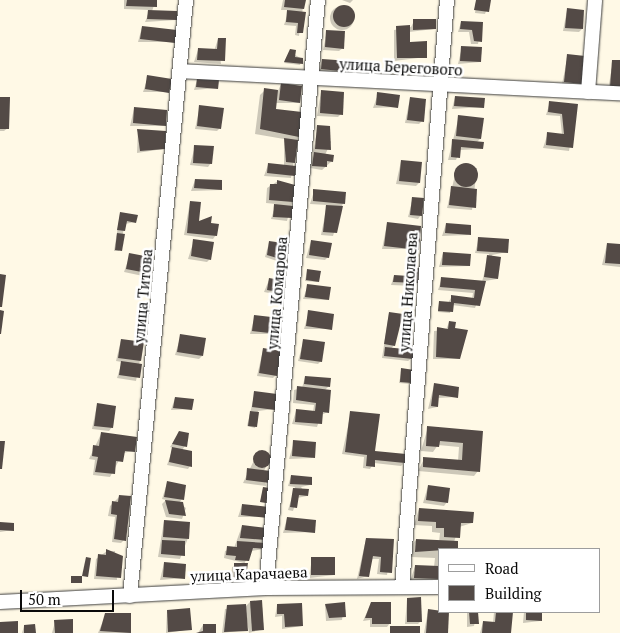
<!DOCTYPE html>
<meta charset="utf-8">
<style>
body{margin:0}
#map{position:relative;width:620px;height:633px;overflow:hidden;background:#fff9e6;font-family:"PT Serif",serif}
div>[style]{position:absolute}
.shadow>*{inset:0;background:#0003}
.round{border-radius:50%}
.building>*{inset:0;background:#534a46}
.roads{filter:drop-shadow(0 0 1px #3d3d3d) drop-shadow(0 0 1px #3d3d3d)}
.minor>*{height:14px;margin:-7px;padding:0 7px;transform-origin:7px;border-radius:7px;background:#fff}
span{translate:-50% -50%;white-space:nowrap;text-align:center;line-height:1.15;-webkit-text-stroke:5px #fff;paint-order:stroke}
.street-label{font-size:15px;color:#0a0a0a}
.legend{position:absolute;left:438px;top:548px;width:162px;height:65px;box-sizing:border-box;background:#fff;border:1px solid #9d9d9d;margin:0;padding:6px 9px;list-style:none;font-size:15px;color:#0a0a0a}
.legend li{display:flex;align-items:center;gap:10px;height:25px}
.legend b{width:25px;border:1px solid #9d9d9d}
.scale{position:absolute;left:20px;top:590px;width:94px;height:22px;box-sizing:border-box;border:2px solid #0a0a0a;border-top:0;padding-left:6px;font-size:15px;line-height:18px;white-space:nowrap;color:#0a0a0a;-webkit-text-stroke:4px #fff;paint-order:stroke}
</style>
<div id="map">
<div class="shadow">
<div style="clip-path:polygon(124px 0,156px 0,152px 11px,176px 20px,145px 22px,150px 10px,124px 9px)"></div>
<div style="clip-path:polygon(283px 0,304px 0,299px 36px,295px 35px,296px 26px,284px 25px,289px 10px,281px 10px)"></div>
<div style="clip-path:polygon(342px 0,353px 0,350px 3px)"></div>
<div style="clip-path:polygon(477px 0,490px 0,485px 14px,475px 13px)"></div>
<div class="round" style="left:330px;top:6px;width:24px;height:24px"></div>
<div style="clip-path:polygon(567px 10px,582px 29px,579px 32px,563px 31px)"></div>
<div style="clip-path:polygon(414px 21px,434px 29px,409px 32px,409px 43px,426px 57px,394px 61px,394px 30px,411px 27px)"></div>
<div style="clip-path:polygon(461px 22px,482px 23px,478px 44px,471px 44px,469px 32px,458px 32px)"></div>
<div style="clip-path:polygon(142px 27px,174px 42px,138px 42px)"></div>
<div style="clip-path:polygon(327px 31px,343px 48px,339px 51px,323px 50px)"></div>
<div style="clip-path:polygon(218px 39px,221px 64px,194px 62px,198px 50px,214px 51px)"></div>
<div style="clip-path:polygon(462px 47px,480px 62px,458px 64px)"></div>
<div style="clip-path:polygon(290px 52px,302px 59px,300px 65px,284px 63px)"></div>
<div style="clip-path:polygon(568px 55px,581px 83px,578px 86px,562px 84px)"></div>
<div style="clip-path:polygon(322px 60px,348px 71px,318px 72px)"></div>
<div style="clip-path:polygon(613px 61px,620px 62px,620px 91px,608px 90px)"></div>
<div style="clip-path:polygon(148px 77px,168px 92px,143px 92px)"></div>
<div style="clip-path:polygon(197px 80px,217px 88px,194px 90px)"></div>
<div style="clip-path:polygon(281px 84px,299px 103px,275px 103px,274px 110px,298px 136px,291px 178px,264px 176px,268px 165px,284px 166px,284px 139px,255px 134px,260px 95px,265px 90px,278px 91px)"></div>
<div style="clip-path:polygon(321px 92px,341px 114px,338px 117px,317px 116px)"></div>
<div style="clip-path:polygon(378px 94px,397px 107px,373px 108px)"></div>
<div style="clip-path:polygon(455px 97px,483px 107px,452px 109px)"></div>
<div style="clip-path:polygon(0 98px,8px 128px,4px 131px,0 131px)"></div>
<div style="clip-path:polygon(410px 98px,422px 121px,419px 124px,405px 123px)"></div>
<div style="clip-path:polygon(550px 102px,577px 105px,569px 151px,543px 148px,548px 133px,562px 135px,560px 116px,546px 115px)"></div>
<div style="clip-path:polygon(200px 106px,220px 128px,217px 131px,195px 129px)"></div>
<div style="clip-path:polygon(134px 109px,165px 126px,130px 126px)"></div>
<div style="clip-path:polygon(459px 116px,480px 139px,476px 143px,482px 149px,460px 150px,456px 160px,448px 160px)"></div>
<div style="clip-path:polygon(318px 126px,331px 142px,325px 155px,332px 161px,322px 170px,310px 168px)"></div>
<div style="clip-path:polygon(138px 130px,163px 149px,137px 153px)"></div>
<div style="clip-path:polygon(195px 146px,211px 163px,208px 167px,190px 165px)"></div>
<div style="clip-path:polygon(401px 161px,419px 183px,416px 186px,396px 184px)"></div>
<div style="clip-path:polygon(457px 167px,477px 168px,472px 210px,447px 208px)"></div>
<div style="clip-path:polygon(195px 180px,221px 190px,191px 191px)"></div>
<div style="clip-path:polygon(278px 181px,292px 202px,287px 221px,271px 219px,276px 204px,266px 203px,267px 188px)"></div>
<div style="clip-path:polygon(314px 191px,343px 203px,333px 236px,321px 235px,327px 205px,310px 204px)"></div>
<div style="clip-path:polygon(413px 198px,421px 215px,418px 219px,408px 217px)"></div>
<div style="clip-path:polygon(190px 202px,198px 222px,210px 224px,216px 235px,213px 239px,184px 235px)"></div>
<div style="clip-path:polygon(120px 214px,135px 222px,125px 224px,119px 251px,114px 251px)"></div>
<div style="clip-path:polygon(387px 224px,418px 249px,382px 249px)"></div>
<div style="clip-path:polygon(446px 224px,469px 235px,442px 236px)"></div>
<div style="clip-path:polygon(479px 238px,507px 252px,492px 255px,497px 279px,485px 281px,475px 308px,452px 305px,450px 313px,438px 312px,439px 304px,448px 303px,452px 296px,472px 299px,473px 293px,438px 290px,442px 278px,482px 282px,489px 254px,475px 253px)"></div>
<div style="clip-path:polygon(194px 240px,210px 259px,207px 262px,188px 259px)"></div>
<div style="clip-path:polygon(311px 241px,328px 257px,325px 260px,306px 258px)"></div>
<div style="clip-path:polygon(269px 243px,286px 260px,283px 263px,265px 257px)"></div>
<div style="clip-path:polygon(607px 244px,620px 245px,620px 267px,602px 265px)"></div>
<div style="clip-path:polygon(443px 253px,469px 266px,439px 267px)"></div>
<div style="clip-path:polygon(130px 255px,146px 273px,143px 276px,124px 272px)"></div>
<div style="clip-path:polygon(410px 269px,417px 283px,414px 286px,391px 285px,394px 276px,406px 277px)"></div>
<div style="clip-path:polygon(307px 271px,318px 281px,317px 282px,305px 281px)"></div>
<div style="clip-path:polygon(269px 280px,283px 292px,280px 295px,264px 292px)"></div>
<div style="clip-path:polygon(308px 285px,328px 300px,303px 299px)"></div>
<div style="clip-path:polygon(309px 312px,331px 329px,304px 329px)"></div>
<div style="clip-path:polygon(389px 313px,394px 345px,391px 349px,412px 358px,408px 361px,382px 358px)"></div>
<div style="clip-path:polygon(255px 316px,277px 334px,250px 334px)"></div>
<div style="clip-path:polygon(449px 322px,459px 359px,433px 359px,434px 331px,446px 330px)"></div>
<div style="clip-path:polygon(181px 335px,202px 356px,199px 359px,175px 355px)"></div>
<div style="clip-path:polygon(121px 340px,140px 360px,136px 381px,117px 378px,122px 362px,116px 361px)"></div>
<div style="clip-path:polygon(304px 340px,321px 361px,318px 364px,298px 361px)"></div>
<div style="clip-path:polygon(263px 350px,276px 375px,273px 378px,257px 376px)"></div>
<div style="clip-path:polygon(402px 369px,411px 383px,410px 384px,399px 383px)"></div>
<div style="clip-path:polygon(305px 377px,329px 386px,325px 390px,328px 412px,321px 415px,317px 427px,292px 424px,296px 411px,313px 412px,314px 405px,293px 403px,294px 390px,302px 388px)"></div>
<div style="clip-path:polygon(434px 385px,457px 397px,438px 398px,437px 407px,428px 409px)"></div>
<div style="clip-path:polygon(255px 392px,274px 409px,258px 411px,255px 428px,247px 426px)"></div>
<div style="clip-path:polygon(175px 398px,191px 409px,171px 410px)"></div>
<div style="clip-path:polygon(97px 405px,112px 427px,109px 431px,92px 429px)"></div>
<div style="clip-path:polygon(351px 412px,374px 452px,404px 463px,401px 466px,374px 463px,370px 469px,363px 468px,364px 457px,342px 454px)"></div>
<div style="clip-path:polygon(428px 427px,482px 432px,478px 471px,474px 476px,418px 471px,424px 459px,458px 461px,459px 447px,438px 445px,433px 452px,421px 451px)"></div>
<div style="clip-path:polygon(180px 432px,185px 446px,182px 450px,190px 466px,188px 469px,167px 465px,173px 448px,170px 447px)"></div>
<div style="clip-path:polygon(101px 434px,133px 451px,123px 453px,110px 477px,93px 475px,95px 460px,89px 459px)"></div>
<div style="clip-path:polygon(294px 442px,313px 458px,289px 459px)"></div>
<div style="clip-path:polygon(259px 450px,271px 455px,264px 471px,266px 486px,243px 483px)"></div>
<div style="clip-path:polygon(291px 476px,310px 485px,301px 487px,307px 496px,297px 498px,293px 511px,288px 510px,295px 487px,288px 486px)"></div>
<div style="clip-path:polygon(167px 483px,182px 499px,179px 503px,186px 508px,182px 519px,166px 517px,162px 504px,166px 500px,162px 499px)"></div>
<div style="clip-path:polygon(428px 486px,447px 502px,444px 506px,423px 503px)"></div>
<div style="clip-path:polygon(120px 496px,124px 540px,121px 543px,112px 542px,115px 517px,108px 516px,110px 506px)"></div>
<div style="clip-path:polygon(242px 505px,267px 517px,238px 517px)"></div>
<div style="clip-path:polygon(419px 509px,472px 523px,459px 527px,454px 542px,457px 549px,439px 549px,439px 583px,410px 582px,415px 566px,434px 567px,435px 558px,411px 557px,411px 545px,416px 540px,439px 542px,440px 533px,432px 532px,432px 526px,414px 525px)"></div>
<div style="clip-path:polygon(287px 518px,314px 532px,283px 533px)"></div>
<div style="clip-path:polygon(164px 521px,188px 538px,180px 559px,158px 557px)"></div>
<div style="clip-path:polygon(0 523px,13px 530px,0 532px)"></div>
<div style="clip-path:polygon(242px 526px,265px 540px,261px 544px,265px 549px,251px 551px,244px 564px,246px 571px,263px 579px,259px 582px,231px 581px,232px 567px,244px 563px,224px 558px,225px 551px,234px 548px)"></div>
<div style="clip-path:polygon(366px 539px,393px 540px,387px 575px,377px 574px,379px 559px,371px 559px,368px 576px,357px 579px)"></div>
<div style="clip-path:polygon(107px 551px,115px 551px,117px 580px,94px 579px,96px 559px)"></div>
<div style="clip-path:polygon(312px 558px,334px 575px,309px 578px)"></div>
<div style="clip-path:polygon(164px 563px,184px 578px,160px 580px)"></div>
<div style="clip-path:polygon(407px 599px,421px 621px,418px 624px,405px 624px)"></div>
<div style="clip-path:polygon(250px 602px,263px 629px,249px 633px,245px 609px,246px 630px,222px 633px,225px 609px,245px 607px)"></div>
<div style="clip-path:polygon(371px 603px,390px 623px,387px 627px,370px 627px,370px 620px,363px 621px)"></div>
<div style="clip-path:polygon(344px 604px,342px 620px,326px 621px,325px 605px)"></div>
<div style="clip-path:polygon(277px 605px,302px 626px,282px 629px,282px 616px,275px 617px)"></div>
<div style="clip-path:polygon(167px 611px,191px 629px,166px 633px)"></div>
<div style="clip-path:polygon(428px 611px,447px 633px,424px 633px)"></div>
<div style="clip-path:polygon(467px 612px,477px 612px,474px 626px,467px 627px)"></div>
<div style="clip-path:polygon(494px 612px,512px 612px,510px 633px,480px 633px,483px 622px,493px 623px)"></div>
<div style="clip-path:polygon(524px 612px,541px 612px,540px 621px,523px 623px)"></div>
<div style="clip-path:polygon(106px 614px,129px 614px,130px 633px,98px 633px)"></div>
<div style="clip-path:polygon(55px 622px,72px 633px,52px 633px)"></div>
<div style="clip-path:polygon(203px 625px,214px 633px,198px 633px)"></div>
<div style="clip-path:polygon(24px 626px,35px 633px,22px 633px)"></div>
</div>
<div class="building">
<div style="clip-path:polygon(127px 0,157px 0,157px 7px,126px 6px)"></div>
<div style="clip-path:polygon(285px 0,306px 0,304px 9px,284px 7px)"></div>
<div style="clip-path:polygon(476px 0,491px 0,489px 12px,474px 10px)"></div>
<div class="round" style="left:333px;top:5px;width:22px;height:22px"></div>
<div style="clip-path:polygon(567px 8px,584px 10px,583px 29px,565px 28px)"></div>
<div style="clip-path:polygon(148px 10px,177px 11px,177px 20px,147px 19px)"></div>
<div style="clip-path:polygon(287px 10px,306px 12px,303px 33px,297px 33px,298px 23px,286px 22px)"></div>
<div style="clip-path:polygon(413px 19px,436px 19px,436px 29px,413px 30px)"></div>
<div style="clip-path:polygon(461px 21px,483px 22px,482px 42px,474px 41px,472px 30px,460px 29px)"></div>
<div style="clip-path:polygon(410px 25px,410px 42px,427px 41px,427px 58px,397px 58px,396px 26px)"></div>
<div style="clip-path:polygon(142px 26px,177px 30px,175px 43px,140px 39px)"></div>
<div style="clip-path:polygon(326px 30px,345px 31px,344px 49px,325px 47px)"></div>
<div style="clip-path:polygon(218px 38px,226px 38px,225px 61px,197px 60px,198px 48px,217px 49px)"></div>
<div style="clip-path:polygon(461px 46px,482px 47px,481px 62px,460px 61px)"></div>
<div style="clip-path:polygon(290px 49px,296px 50px,295px 57px,303px 58px,303px 64px,284px 62px)"></div>
<div style="clip-path:polygon(567px 54px,585px 56px,582px 84px,564px 82px)"></div>
<div style="clip-path:polygon(322px 59px,350px 61px,349px 72px,321px 69px)"></div>
<div style="clip-path:polygon(612px 60px,620px 60px,620px 88px,610px 87px)"></div>
<div style="clip-path:polygon(147px 75px,172px 79px,169px 93px,145px 89px)"></div>
<div style="clip-path:polygon(197px 78px,219px 80px,218px 89px,196px 87px)"></div>
<div style="clip-path:polygon(281px 83px,302px 86px,300px 103px,279px 100px)"></div>
<div style="clip-path:polygon(264px 88px,278px 90px,276px 109px,302px 112px,299px 137px,260px 129px)"></div>
<div style="clip-path:polygon(321px 90px,344px 92px,343px 115px,320px 113px)"></div>
<div style="clip-path:polygon(377px 92px,400px 95px,398px 108px,376px 105px)"></div>
<div style="clip-path:polygon(455px 96px,485px 98px,484px 108px,454px 106px)"></div>
<div style="clip-path:polygon(0 97px,10px 97px,9px 129px,0 129px)"></div>
<div style="clip-path:polygon(410px 97px,426px 99px,424px 122px,407px 120px)"></div>
<div style="clip-path:polygon(549px 101px,578px 104px,573px 148px,546px 145px,547px 132px,564px 134px,562px 114px,548px 112px)"></div>
<div style="clip-path:polygon(199px 105px,224px 108px,221px 129px,197px 126px)"></div>
<div style="clip-path:polygon(134px 107px,167px 110px,166px 126px,133px 123px)"></div>
<div style="clip-path:polygon(458px 115px,484px 118px,481px 139px,456px 136px)"></div>
<div style="clip-path:polygon(317px 125px,330px 126px,331px 150px,315px 149px)"></div>
<div style="clip-path:polygon(137px 129px,166px 131px,165px 149px,140px 151px)"></div>
<div style="clip-path:polygon(284px 138px,298px 140px,295px 163px,286px 162px)"></div>
<div style="clip-path:polygon(452px 139px,484px 142px,483px 149px,461px 147px,460px 158px,451px 157px)"></div>
<div style="clip-path:polygon(194px 145px,214px 146px,212px 164px,193px 163px)"></div>
<div style="clip-path:polygon(314px 152px,334px 155px,333px 162px,327px 161px,327px 167px,312px 166px)"></div>
<div style="clip-path:polygon(401px 160px,422px 162px,420px 183px,399px 181px)"></div>
<div style="clip-path:polygon(268px 163px,296px 166px,295px 176px,267px 173px)"></div>
<div class="round" style="left:454px;top:163px;width:24px;height:24px"></div>
<div style="clip-path:polygon(195px 179px,222px 180px,222px 190px,194px 188px)"></div>
<div style="clip-path:polygon(277px 180px,295px 185px,293px 202px,269px 200px,270px 184px,277px 184px)"></div>
<div style="clip-path:polygon(451px 186px,477px 189px,476px 208px,449px 205px)"></div>
<div style="clip-path:polygon(313px 189px,346px 192px,345px 204px,313px 201px)"></div>
<div style="clip-path:polygon(412px 197px,424px 198px,422px 216px,410px 215px)"></div>
<div style="clip-path:polygon(190px 201px,201px 202px,199px 221px,212px 216px,211px 223px,219px 224px,217px 236px,187px 233px)"></div>
<div style="clip-path:polygon(274px 204px,293px 206px,292px 218px,273px 217px)"></div>
<div style="clip-path:polygon(326px 205px,343px 206px,337px 233px,323px 232px)"></div>
<div style="clip-path:polygon(120px 212px,138px 215px,136px 223px,127px 221px,125px 231px,117px 230px)"></div>
<div style="clip-path:polygon(387px 222px,421px 226px,419px 250px,384px 246px)"></div>
<div style="clip-path:polygon(446px 223px,471px 225px,471px 235px,445px 233px)"></div>
<div style="clip-path:polygon(117px 233px,125px 234px,122px 251px,115px 250px)"></div>
<div style="clip-path:polygon(478px 237px,509px 239px,508px 253px,477px 251px)"></div>
<div style="clip-path:polygon(193px 239px,214px 242px,211px 260px,191px 256px)"></div>
<div style="clip-path:polygon(311px 240px,332px 243px,329px 258px,309px 255px)"></div>
<div style="clip-path:polygon(269px 241px,290px 244px,287px 261px,267px 255px)"></div>
<div style="clip-path:polygon(607px 243px,620px 244px,620px 264px,605px 263px)"></div>
<div style="clip-path:polygon(443px 252px,471px 254px,470px 266px,442px 265px)"></div>
<div style="clip-path:polygon(129px 253px,150px 257px,147px 273px,126px 269px)"></div>
<div style="clip-path:polygon(487px 255px,501px 257px,498px 279px,484px 277px)"></div>
<div style="clip-path:polygon(409px 268px,419px 268px,418px 283px,393px 282px,394px 275px,409px 276px)"></div>
<div style="clip-path:polygon(307px 269px,321px 271px,319px 282px,306px 280px)"></div>
<div style="clip-path:polygon(0 274px,6px 275px,2px 307px,0 307px)"></div>
<div style="clip-path:polygon(441px 277px,486px 281px,480px 306px,454px 303px,453px 312px,438px 311px,439px 301px,451px 302px,451px 295px,474px 298px,475px 290px,440px 287px)"></div>
<div style="clip-path:polygon(269px 278px,286px 281px,284px 293px,267px 290px)"></div>
<div style="clip-path:polygon(307px 284px,331px 287px,329px 300px,305px 297px)"></div>
<div style="clip-path:polygon(0 310px,4px 311px,1px 334px,0 334px)"></div>
<div style="clip-path:polygon(308px 310px,334px 314px,332px 330px,306px 326px)"></div>
<div style="clip-path:polygon(389px 312px,403px 314px,395px 346px,384px 344px)"></div>
<div style="clip-path:polygon(254px 315px,280px 318px,278px 334px,252px 331px)"></div>
<div style="clip-path:polygon(449px 321px,456px 322px,455px 328px,468px 330px,460px 359px,436px 357px,437px 327px,448px 329px)"></div>
<div style="clip-path:polygon(406px 328px,413px 329px,411px 346px,400px 345px)"></div>
<div style="clip-path:polygon(180px 334px,206px 338px,203px 356px,177px 352px)"></div>
<div style="clip-path:polygon(121px 339px,144px 342px,141px 361px,118px 358px)"></div>
<div style="clip-path:polygon(303px 339px,325px 342px,322px 362px,300px 359px)"></div>
<div style="clip-path:polygon(385px 347px,414px 350px,413px 359px,384px 356px)"></div>
<div style="clip-path:polygon(263px 348px,281px 351px,277px 376px,259px 373px)"></div>
<div style="clip-path:polygon(121px 361px,142px 364px,140px 378px,119px 375px)"></div>
<div style="clip-path:polygon(401px 368px,414px 370px,412px 383px,400px 382px)"></div>
<div style="clip-path:polygon(305px 376px,331px 378px,330px 387px,304px 384px)"></div>
<div style="clip-path:polygon(434px 383px,459px 387px,458px 398px,439px 395px,438px 407px,431px 406px)"></div>
<div style="clip-path:polygon(297px 386px,331px 390px,329px 413px,323px 412px,322px 424px,295px 422px,296px 409px,315px 411px,316px 403px,296px 400px)"></div>
<div style="clip-path:polygon(254px 391px,277px 394px,275px 410px,252px 407px)"></div>
<div style="clip-path:polygon(175px 397px,194px 399px,192px 410px,173px 408px)"></div>
<div style="clip-path:polygon(97px 403px,116px 406px,113px 428px,94px 426px)"></div>
<div style="clip-path:polygon(250px 411px,259px 412px,257px 427px,248px 426px)"></div>
<div style="clip-path:polygon(350px 411px,380px 414px,375px 451px,406px 454px,405px 463px,375px 460px,375px 467px,366px 466px,367px 455px,345px 452px)"></div>
<div style="clip-path:polygon(427px 426px,483px 431px,480px 472px,423px 467px,423px 457px,462px 460px,463px 443px,440px 441px,439px 447px,426px 446px)"></div>
<div style="clip-path:polygon(179px 431px,189px 433px,187px 447px,172px 444px)"></div>
<div style="clip-path:polygon(101px 432px,137px 437px,135px 452px,125px 451px,123px 462px,116px 461px,115px 474px,95px 472px,98px 457px,92px 456px,93px 445px,99px 446px)"></div>
<div style="clip-path:polygon(293px 440px,316px 442px,315px 458px,292px 456px)"></div>
<div style="clip-path:polygon(0 441px,5px 441px,2px 469px,0 469px)"></div>
<div style="clip-path:polygon(172px 447px,192px 451px,192px 467px,169px 462px)"></div>
<div class="round" style="left:253px;top:450px;width:18px;height:18px"></div>
<div style="clip-path:polygon(247px 468px,271px 471px,270px 483px,246px 480px)"></div>
<div style="clip-path:polygon(291px 475px,312px 477px,312px 485px,290px 484px)"></div>
<div style="clip-path:polygon(167px 481px,186px 485px,184px 500px,164px 497px)"></div>
<div style="clip-path:polygon(428px 485px,450px 488px,448px 503px,426px 500px)"></div>
<div style="clip-path:polygon(263px 487px,269px 488px,266px 503px,260px 502px)"></div>
<div style="clip-path:polygon(293px 488px,309px 489px,308px 496px,299px 495px,297px 508px,290px 507px)"></div>
<div style="clip-path:polygon(119px 495px,131px 496px,126px 541px,114px 539px,117px 515px,111px 514px,112px 501px,118px 502px)"></div>
<div style="clip-path:polygon(165px 500px,183px 502px,186px 516px,169px 514px)"></div>
<div style="clip-path:polygon(242px 504px,269px 507px,268px 518px,241px 515px)"></div>
<div style="clip-path:polygon(419px 508px,474px 512px,473px 523px,461px 523px,460px 538px,444px 537px,444px 528px,436px 528px,436px 522px,418px 521px)"></div>
<div style="clip-path:polygon(287px 517px,316px 520px,315px 533px,285px 530px)"></div>
<div style="clip-path:polygon(164px 520px,190px 522px,189px 539px,163px 537px)"></div>
<div style="clip-path:polygon(0 522px,14px 523px,14px 531px,0 530px)"></div>
<div style="clip-path:polygon(242px 525px,267px 528px,266px 540px,240px 538px)"></div>
<div style="clip-path:polygon(366px 538px,394px 539px,392px 573px,380px 572px,381px 557px,373px 556px,369px 577px,359px 576px)"></div>
<div style="clip-path:polygon(416px 539px,458px 541px,458px 549px,415px 552px)"></div>
<div style="clip-path:polygon(162px 540px,185px 541px,185px 556px,161px 554px)"></div>
<div style="clip-path:polygon(237px 541px,266px 543px,266px 549px,253px 548px,249px 561px,235px 560px,236px 556px,226px 555px,227px 546px,237px 547px)"></div>
<div style="clip-path:polygon(106px 549px,123px 556px,121px 578px,96px 576px,98px 554px,106px 555px)"></div>
<div style="clip-path:polygon(86px 557px,91px 558px,88px 577px,82px 576px)"></div>
<div style="clip-path:polygon(311px 557px,335px 557px,335px 575px,311px 575px)"></div>
<div style="clip-path:polygon(164px 562px,186px 564px,185px 579px,163px 577px)"></div>
<div style="clip-path:polygon(234px 563px,248px 563px,247px 570px,264px 571px,264px 579px,234px 578px)"></div>
<div style="clip-path:polygon(415px 565px,439px 566px,439px 579px,414px 578px)"></div>
<div style="clip-path:polygon(71px 576px,82px 576px,82px 583px,71px 583px)"></div>
<div style="clip-path:polygon(421px 597px,422px 622px,407px 622px,407px 598px)"></div>
<div style="clip-path:polygon(262px 600px,264px 630px,252px 631px,250px 601px)"></div>
<div style="clip-path:polygon(345px 602px,346px 617px,329px 618px,325px 604px)"></div>
<div style="clip-path:polygon(371px 602px,391px 602px,391px 624px,372px 624px,372px 618px,365px 618px)"></div>
<div style="clip-path:polygon(302px 603px,303px 626px,285px 627px,284px 614px,277px 614px,277px 604px)"></div>
<div style="clip-path:polygon(246px 604px,248px 631px,224px 632px,227px 605px)"></div>
<div style="clip-path:polygon(190px 608px,192px 630px,168px 632px,167px 610px)"></div>
<div style="clip-path:polygon(428px 609px,449px 612px,448px 633px,426px 633px)"></div>
<div style="clip-path:polygon(469px 612px,478px 612px,479px 624px,470px 624px)"></div>
<div style="clip-path:polygon(496px 612px,513px 612px,511px 633px,482px 633px,483px 621px,495px 622px)"></div>
<div style="clip-path:polygon(526px 612px,542px 612px,542px 621px,526px 620px)"></div>
<div style="clip-path:polygon(105px 613px,131px 613px,131px 633px,100px 631px)"></div>
<div style="clip-path:polygon(73px 619px,73px 633px,55px 633px,54px 620px)"></div>
<div style="clip-path:polygon(18px 621px,18px 633px,0 633px,0 622px)"></div>
<div style="clip-path:polygon(35px 624px,36px 633px,24px 633px,24px 625px)"></div>
<div style="clip-path:polygon(203px 624px,216px 624px,216px 633px,196px 633px,203px 631px)"></div>
<div style="clip-path:polygon(390px 626px,420px 626px,420px 633px,390px 633px)"></div>
</div>
<div class="roads">
<div class="minor">
<div style="left:180px;top:71px;width:441px;rotate:2.9deg"></div>
<div style="left:588px;top:92px;width:92px;rotate:-85.6deg"></div>
<div style="left:402px;top:587px;width:589px;rotate:-85.62deg"></div>
<div style="left:266px;top:588px;width:590px;rotate:-84.95deg"></div>
<div style="left:130px;top:596px;width:599px;rotate:-84.63deg"></div>
<div style="left:0;top:602px;width:266px;rotate:-3deg"></div>
<div style="left:266px;top:588px;width:173px;rotate:-0.3deg"></div>
</div>
</div>
<div class="street-label">
<span style="left:401px;top:67px;rotate:3deg">улица Берегового</span>
<span style="left:408px;top:292px;rotate:-86deg">улица Николаева</span>
<span style="left:277px;top:293px;rotate:-85deg">улица Комарова</span>
<span style="left:143px;top:296px;rotate:-85deg">улица Титова</span>
<span style="left:249px;top:574px;rotate:-2deg">улица Карачаева</span>
</div>
<ul class="legend">
<li><b style="height:6px;background:#fff"></b>Road</li>
<li><b style="height:14px;background:#534a46"></b>Building</li>
</ul>
<div class="scale">50 m</div>
</div>
